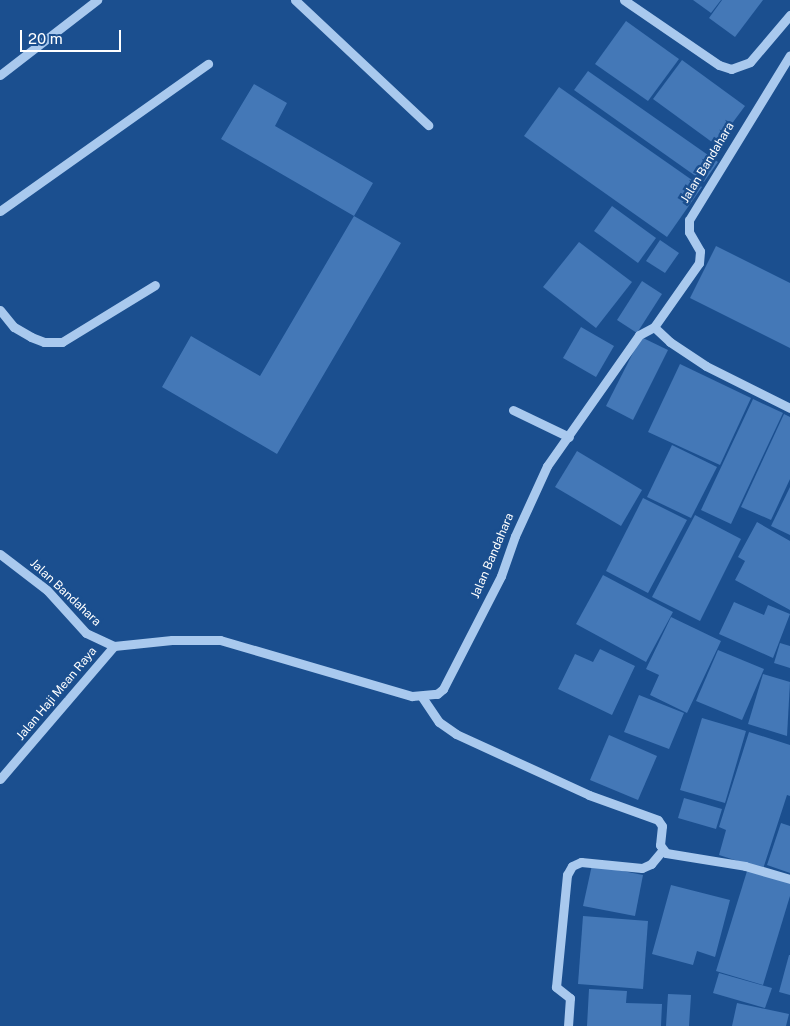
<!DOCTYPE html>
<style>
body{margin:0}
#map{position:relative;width:790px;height:1026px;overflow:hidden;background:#1b4f8f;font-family:"Public Sans",sans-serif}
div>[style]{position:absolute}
.building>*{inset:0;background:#4478b7}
.minor>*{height:9px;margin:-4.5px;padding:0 4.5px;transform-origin:4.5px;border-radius:4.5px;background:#a9c9ee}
span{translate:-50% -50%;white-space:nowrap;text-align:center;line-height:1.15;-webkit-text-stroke:5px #1b4f8f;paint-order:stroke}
.street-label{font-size:12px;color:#fff}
.scale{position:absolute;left:20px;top:30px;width:101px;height:22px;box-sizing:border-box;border:2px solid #fff;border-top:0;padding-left:6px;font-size:15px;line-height:18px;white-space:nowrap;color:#fff;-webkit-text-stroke:4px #1b4f8f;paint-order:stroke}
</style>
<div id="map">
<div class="building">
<div style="clip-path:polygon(693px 0,721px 0,711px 13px)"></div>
<div style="clip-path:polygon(722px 0,763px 0,735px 37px,709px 18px)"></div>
<div style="clip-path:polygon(626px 21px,679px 59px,648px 101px,595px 64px)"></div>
<div style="clip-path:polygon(682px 60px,745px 106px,716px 145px,653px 99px)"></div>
<div style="clip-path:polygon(588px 71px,718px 162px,704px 182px,574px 90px)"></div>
<div style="clip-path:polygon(254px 84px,287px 103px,275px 126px,373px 183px,354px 216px,221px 139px)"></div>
<div style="clip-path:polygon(559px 87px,702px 187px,667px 237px,524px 136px)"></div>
<div style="clip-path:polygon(612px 206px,656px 238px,638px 263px,594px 231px)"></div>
<div style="clip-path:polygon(354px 216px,401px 243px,277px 454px,162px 387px,191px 336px,260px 376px)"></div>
<div style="clip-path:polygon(660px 240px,679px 253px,665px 273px,646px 261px)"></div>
<div style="clip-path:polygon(579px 242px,632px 282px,596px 328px,543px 287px)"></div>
<div style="clip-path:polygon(716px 246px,790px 283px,790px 348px,690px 298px)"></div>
<div style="clip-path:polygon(642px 281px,662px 294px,637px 333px,617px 320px)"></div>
<div style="clip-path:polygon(581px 327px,614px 346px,596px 377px,563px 358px)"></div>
<div style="clip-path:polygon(641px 337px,668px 350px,633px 420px,606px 406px)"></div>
<div style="clip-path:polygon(680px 364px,751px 398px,720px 465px,648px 432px)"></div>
<div style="clip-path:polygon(753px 399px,783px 413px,731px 524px,701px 510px)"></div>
<div style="clip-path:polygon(784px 414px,790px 417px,790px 479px,771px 520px,741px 507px)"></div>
<div style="clip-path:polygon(672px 445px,717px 467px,691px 518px,647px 497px)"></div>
<div style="clip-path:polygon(577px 451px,642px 490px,621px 526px,555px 487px)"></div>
<div style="clip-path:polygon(790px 487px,790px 535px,771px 526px)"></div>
<div style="clip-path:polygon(643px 498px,687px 520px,648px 593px,606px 571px)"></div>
<div style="clip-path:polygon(695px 515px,741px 539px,700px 621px,652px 597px)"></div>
<div style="clip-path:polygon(757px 522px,790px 541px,790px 610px,735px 580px,745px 561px,738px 557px)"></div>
<div style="clip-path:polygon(603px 575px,673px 612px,646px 662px,576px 624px)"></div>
<div style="clip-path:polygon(734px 602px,764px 615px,768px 605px,790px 614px,773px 658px,719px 634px)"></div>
<div style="clip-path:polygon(671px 617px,721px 641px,687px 713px,650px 695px,659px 675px,646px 669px)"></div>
<div style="clip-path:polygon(780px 643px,790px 646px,790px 668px,774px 663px)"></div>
<div style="clip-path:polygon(600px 649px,635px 666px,612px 715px,558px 689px,575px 654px,593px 662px)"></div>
<div style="clip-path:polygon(718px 650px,764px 669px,742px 720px,696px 701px)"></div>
<div style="clip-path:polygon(763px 674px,790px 682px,787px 736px,748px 724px)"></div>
<div style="clip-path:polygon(639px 695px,684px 713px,669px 749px,624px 732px)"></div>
<div style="clip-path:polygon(702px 718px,746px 731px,725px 803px,680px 790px)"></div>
<div style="clip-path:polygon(749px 732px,790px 745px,790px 796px,787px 795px,763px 869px,719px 855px,726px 830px,719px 827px)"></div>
<div style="clip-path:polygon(609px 735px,657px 756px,638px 800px,590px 780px)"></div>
<div style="clip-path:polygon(684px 798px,722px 809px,716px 829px,678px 818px)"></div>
<div style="clip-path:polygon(781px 823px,790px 826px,790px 873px,767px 865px)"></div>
<div style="clip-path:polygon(592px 865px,643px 875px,635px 916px,583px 906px)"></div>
<div style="clip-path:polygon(748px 868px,790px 881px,790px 896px,763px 985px,716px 971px)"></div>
<div style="clip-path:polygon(671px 885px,730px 900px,715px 957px,697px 951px,693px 965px,652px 954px)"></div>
<div style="clip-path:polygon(583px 916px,648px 921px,643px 989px,578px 984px)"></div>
<div style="clip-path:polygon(789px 955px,790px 955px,790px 995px,779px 992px)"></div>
<div style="clip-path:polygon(719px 973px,772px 988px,765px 1008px,713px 993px)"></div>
<div style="clip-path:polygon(589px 989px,627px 991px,626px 1003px,662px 1004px,661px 1026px,587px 1026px)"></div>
<div style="clip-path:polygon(668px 994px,691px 995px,689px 1026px,666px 1026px)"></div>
<div style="clip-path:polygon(737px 1003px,789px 1014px,786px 1026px,732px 1026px)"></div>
</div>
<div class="minor">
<div style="left:295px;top:0;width:183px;rotate:43.2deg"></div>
<div style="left:624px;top:0;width:115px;rotate:34.4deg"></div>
<div style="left:719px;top:65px;width:13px;rotate:18deg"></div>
<div style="left:731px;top:69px;width:20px;rotate:-20deg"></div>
<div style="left:750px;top:62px;width:62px;rotate:-49.6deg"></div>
<div style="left:0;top:75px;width:123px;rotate:-37.7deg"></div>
<div style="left:0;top:211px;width:255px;rotate:-35.3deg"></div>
<div style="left:0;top:310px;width:22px;rotate:51deg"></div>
<div style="left:14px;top:327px;width:20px;rotate:30deg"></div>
<div style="left:31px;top:337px;width:14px;rotate:21deg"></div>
<div style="left:44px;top:342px;width:18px"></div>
<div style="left:62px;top:342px;width:109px;rotate:-31.5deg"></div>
<div style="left:654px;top:327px;width:22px;rotate:43deg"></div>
<div style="left:670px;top:342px;width:43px;rotate:33.7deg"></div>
<div style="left:706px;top:366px;width:94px;rotate:26.6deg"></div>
<div style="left:513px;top:410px;width:62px;rotate:25.7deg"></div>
<div style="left:0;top:554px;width:59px;rotate:37.5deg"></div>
<div style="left:47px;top:590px;width:58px;rotate:47.8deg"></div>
<div style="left:86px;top:633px;width:31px;rotate:25deg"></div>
<div style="left:114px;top:646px;width:58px;rotate:-5.9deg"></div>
<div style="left:172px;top:640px;width:48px"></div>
<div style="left:220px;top:640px;width:200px;rotate:16.3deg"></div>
<div style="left:412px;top:696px;width:25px;rotate:-5deg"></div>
<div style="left:437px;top:694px;width:8px;rotate:-40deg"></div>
<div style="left:443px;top:689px;width:127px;rotate:-62.8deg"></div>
<div style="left:501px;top:576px;width:42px;rotate:-70.7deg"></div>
<div style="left:515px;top:536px;width:77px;rotate:-65.4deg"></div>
<div style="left:547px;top:466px;width:160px;rotate:-54.9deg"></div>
<div style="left:639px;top:335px;width:17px;rotate:-28deg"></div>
<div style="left:654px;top:327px;width:78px;rotate:-54.9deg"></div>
<div style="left:699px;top:263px;width:12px;rotate:-85deg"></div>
<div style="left:700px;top:251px;width:22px;rotate:-120deg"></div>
<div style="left:689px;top:232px;width:12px;rotate:-90deg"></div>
<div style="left:689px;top:220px;width:193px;rotate:-58.5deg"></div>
<div style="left:422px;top:697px;width:30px;rotate:56deg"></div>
<div style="left:439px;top:722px;width:21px;rotate:35deg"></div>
<div style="left:456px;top:734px;width:146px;rotate:24.6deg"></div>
<div style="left:589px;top:795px;width:73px;rotate:19.9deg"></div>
<div style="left:658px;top:820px;width:7px;rotate:56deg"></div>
<div style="left:662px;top:826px;width:19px;rotate:96deg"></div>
<div style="left:660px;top:845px;width:10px;rotate:53deg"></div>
<div style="left:666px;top:853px;width:80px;rotate:9.3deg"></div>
<div style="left:745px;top:866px;width:47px;rotate:16.1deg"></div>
<div style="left:0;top:779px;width:175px;rotate:-49.4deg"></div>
<div style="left:568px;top:1026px;width:28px;rotate:-86deg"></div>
<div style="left:570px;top:998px;width:18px;rotate:-142deg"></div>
<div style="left:556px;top:987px;width:113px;rotate:-84.4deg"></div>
<div style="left:567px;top:875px;width:10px;rotate:-61deg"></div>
<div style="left:572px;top:866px;width:10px;rotate:-24deg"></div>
<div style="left:581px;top:862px;width:61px;rotate:5.6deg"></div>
<div style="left:642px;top:868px;width:10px;rotate:-24deg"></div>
<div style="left:651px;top:864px;width:17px;rotate:-50deg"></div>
</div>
<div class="street-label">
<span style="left:708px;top:163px;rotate:-59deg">Jalan Bandahara</span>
<span style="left:493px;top:556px;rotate:-67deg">Jalan Bandahara</span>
<span style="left:65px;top:593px;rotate:43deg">Jalan Bandahara</span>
<span style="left:57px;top:694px;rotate:-50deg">Jalan Haji Mean Raya</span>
</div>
<div class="scale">20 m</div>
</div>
